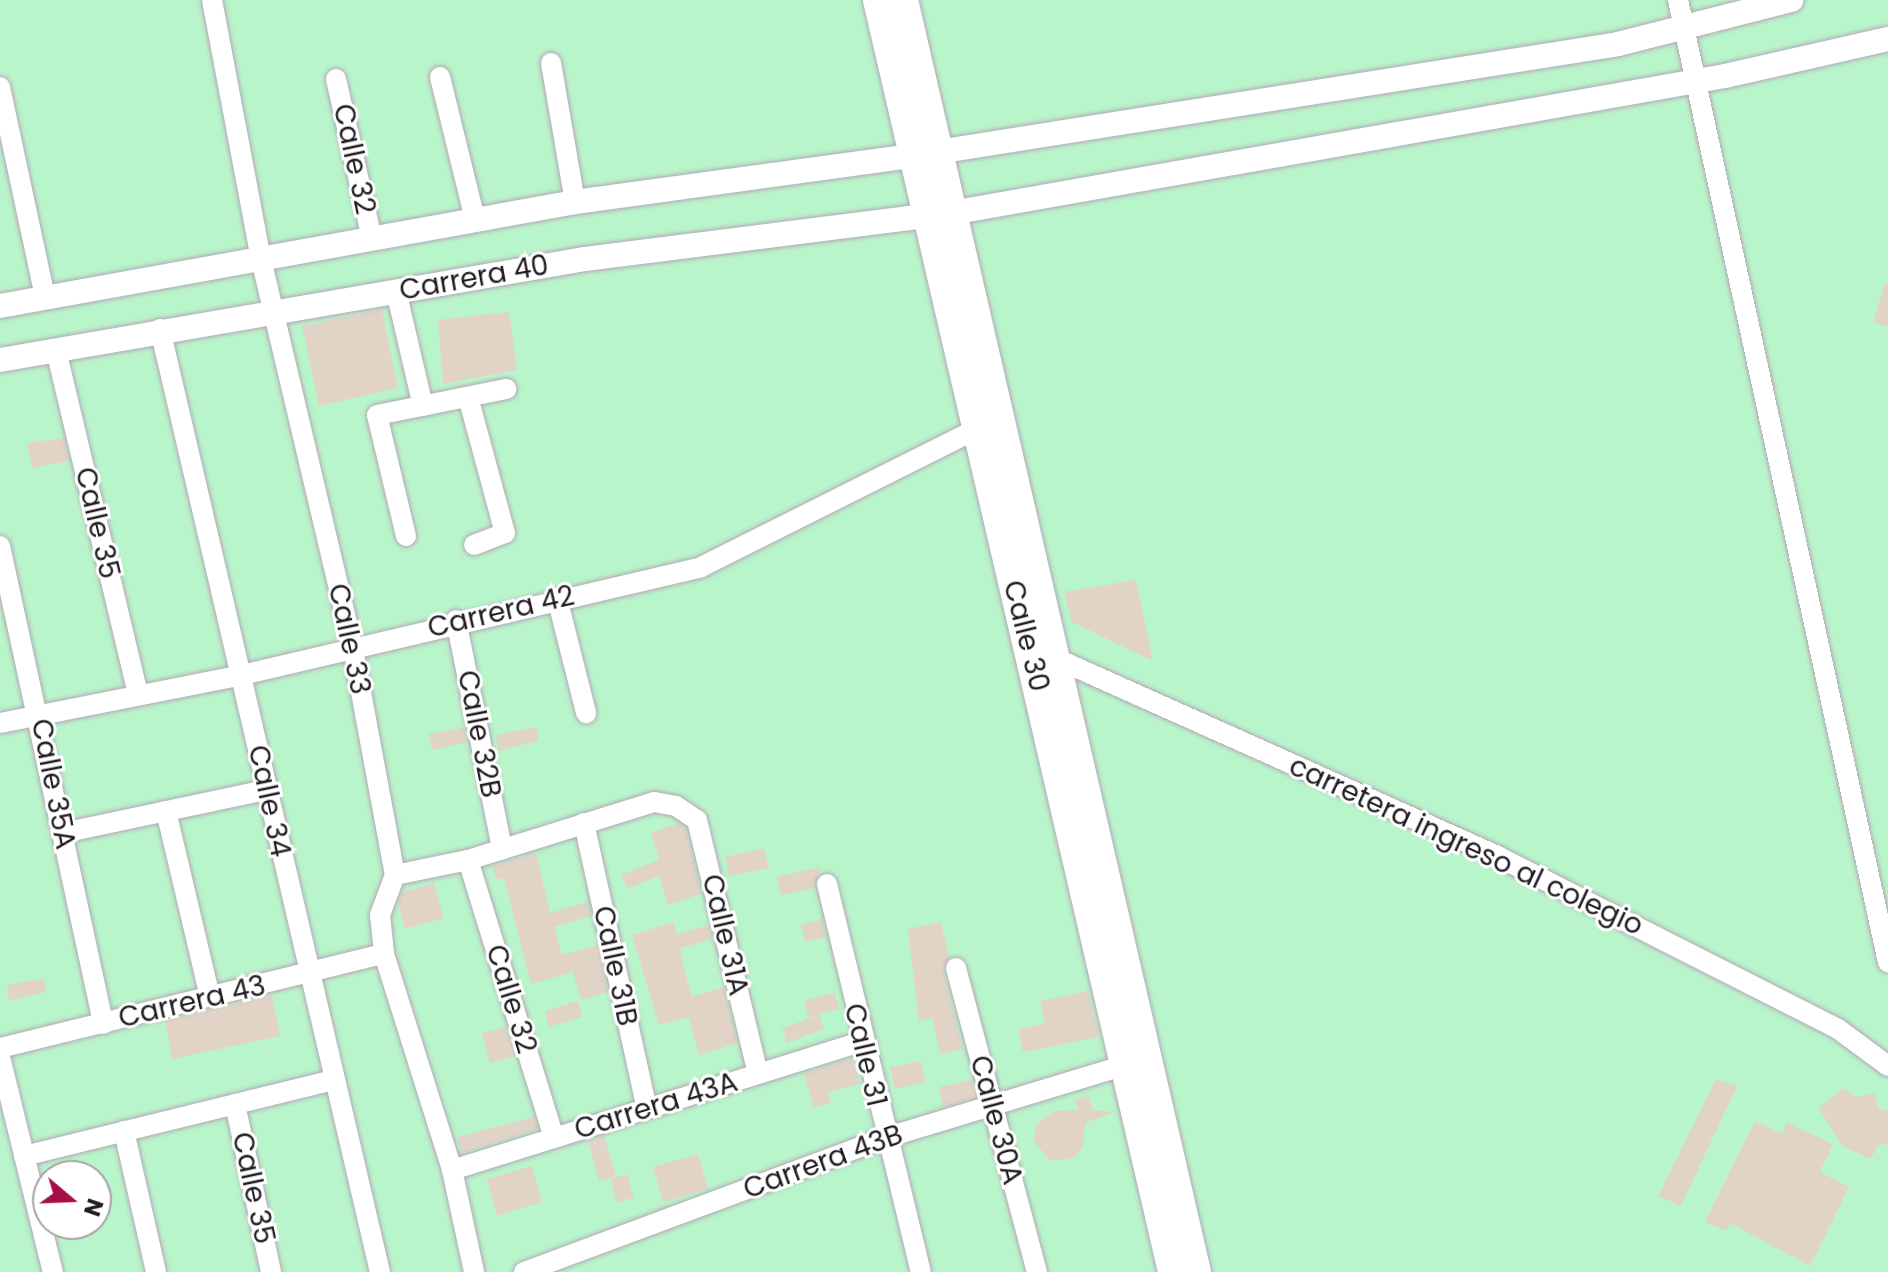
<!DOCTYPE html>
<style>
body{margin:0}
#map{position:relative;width:1888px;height:1272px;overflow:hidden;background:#fdf5fe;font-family:Poppins,sans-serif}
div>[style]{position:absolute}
.green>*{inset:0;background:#b9f5cb}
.building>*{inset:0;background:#e1d4c7}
.roads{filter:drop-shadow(0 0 2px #b4a8b6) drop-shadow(0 0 2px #b4a8b6)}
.minor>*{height:20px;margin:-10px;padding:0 10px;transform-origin:10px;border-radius:10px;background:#fff}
.tertiary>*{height:24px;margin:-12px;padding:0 12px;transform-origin:12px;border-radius:12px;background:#fff}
.secondary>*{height:28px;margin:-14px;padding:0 14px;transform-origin:14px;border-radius:14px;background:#fff}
span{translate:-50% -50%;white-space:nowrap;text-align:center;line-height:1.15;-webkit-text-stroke:6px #fff;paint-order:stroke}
.street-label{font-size:28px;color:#211c21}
.north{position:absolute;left:32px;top:1160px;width:80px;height:80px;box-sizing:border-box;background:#fff;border:2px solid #a6a4a6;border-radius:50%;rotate:109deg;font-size:22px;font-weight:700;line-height:32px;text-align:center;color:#211c21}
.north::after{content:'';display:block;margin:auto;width:28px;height:36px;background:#a50e47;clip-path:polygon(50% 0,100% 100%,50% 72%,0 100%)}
</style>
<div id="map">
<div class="green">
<div style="clip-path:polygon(evenodd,0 0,1888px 0,1888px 1272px,0 1272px,0 0,48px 1176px,96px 1176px,96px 1224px,48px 1224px,48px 1176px)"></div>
</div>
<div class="building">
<div style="clip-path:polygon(1885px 283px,1888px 283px,1888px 327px,1873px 322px)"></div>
<div style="clip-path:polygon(382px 309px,398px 388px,319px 406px,302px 326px)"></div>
<div style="clip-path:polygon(509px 312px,517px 370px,443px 384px,438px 320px)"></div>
<div style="clip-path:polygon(64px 438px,69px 461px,32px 468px,27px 443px)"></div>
<div style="clip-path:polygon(1136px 580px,1153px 661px,1072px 622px,1064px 592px)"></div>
<div style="clip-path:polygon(536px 727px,539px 741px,498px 751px,496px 735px)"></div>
<div style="clip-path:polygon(464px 728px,467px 742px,432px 750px,429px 734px)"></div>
<div style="clip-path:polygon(678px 823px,686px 828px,701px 894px,668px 905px,659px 876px,627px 889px,621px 875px,659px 860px,651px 833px)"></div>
<div style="clip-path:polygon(764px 848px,769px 868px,729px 876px,725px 857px)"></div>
<div style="clip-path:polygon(536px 853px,550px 913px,588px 902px,591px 916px,554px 927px,562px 955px,598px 945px,608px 992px,581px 1000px,573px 972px,531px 984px,504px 878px,496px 880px,493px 866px)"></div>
<div style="clip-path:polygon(820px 867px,815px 888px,781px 895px,777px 877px)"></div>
<div style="clip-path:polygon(434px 883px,444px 918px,405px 929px,398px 904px,402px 892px)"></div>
<div style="clip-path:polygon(822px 919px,826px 937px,805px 942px,801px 925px)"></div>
<div style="clip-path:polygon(673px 922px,677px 934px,709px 925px,712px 939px,681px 948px,683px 966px,692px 997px,724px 987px,737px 1043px,699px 1055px,689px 1017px,659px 1025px,632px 935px)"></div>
<div style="clip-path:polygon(941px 922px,949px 957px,943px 971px,963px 1049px,940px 1054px,932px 1018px,919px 1021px,908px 929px)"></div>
<div style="clip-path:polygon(44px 978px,46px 992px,9px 1001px,7px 985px)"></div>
<div style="clip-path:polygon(1088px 991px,1099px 1037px,1023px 1052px,1018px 1029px,1045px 1024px,1040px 1001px)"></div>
<div style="clip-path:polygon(835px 993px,839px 1009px,808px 1017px,805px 1000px)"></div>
<div style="clip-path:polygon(272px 995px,280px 1036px,172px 1059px,165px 1021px)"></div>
<div style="clip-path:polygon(578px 1001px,582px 1017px,549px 1027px,545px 1011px)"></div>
<div style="clip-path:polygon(819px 1014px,824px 1029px,787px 1043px,782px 1029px)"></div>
<div style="clip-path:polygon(506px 1027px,515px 1056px,490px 1063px,482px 1033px)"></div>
<div style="clip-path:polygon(853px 1058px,860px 1084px,828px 1092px,831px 1102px,814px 1108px,804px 1074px)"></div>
<div style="clip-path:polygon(921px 1061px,925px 1082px,895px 1089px,890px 1067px)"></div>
<div style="clip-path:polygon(1716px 1079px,1737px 1086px,1681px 1206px,1658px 1196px)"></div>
<div style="clip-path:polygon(972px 1080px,977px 1097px,943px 1107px,939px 1087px)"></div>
<div style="clip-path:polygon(1843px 1088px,1858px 1097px,1874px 1093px,1878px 1108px,1888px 1111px,1888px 1144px,1879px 1145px,1870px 1159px,1842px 1146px,1819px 1108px)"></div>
<div style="clip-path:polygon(1088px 1095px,1093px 1110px,1115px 1112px,1085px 1123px,1083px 1147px,1072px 1159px,1049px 1160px,1034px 1141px,1036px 1125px,1054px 1111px,1079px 1110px,1075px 1100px)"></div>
<div style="clip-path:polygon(534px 1117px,538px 1129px,462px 1153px,457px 1137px)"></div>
<div style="clip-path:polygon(1755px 1121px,1782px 1134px,1787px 1123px,1833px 1144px,1820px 1172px,1849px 1187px,1810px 1266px,1730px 1223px,1726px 1231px,1705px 1222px)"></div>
<div style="clip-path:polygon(604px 1136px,616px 1176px,599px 1181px,588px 1141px)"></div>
<div style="clip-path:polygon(698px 1154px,708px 1189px,663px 1202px,653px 1167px)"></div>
<div style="clip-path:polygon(532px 1166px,542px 1202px,497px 1216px,487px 1179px)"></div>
<div style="clip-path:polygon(627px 1174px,634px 1198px,617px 1202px,610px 1179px)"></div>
</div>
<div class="roads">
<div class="minor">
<div style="left:212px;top:0;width:264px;rotate:79.3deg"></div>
<div style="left:261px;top:259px;width:401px;rotate:76.7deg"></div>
<div style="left:353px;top:649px;width:230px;rotate:79.5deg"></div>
<div style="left:395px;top:875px;width:43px;rotate:110.6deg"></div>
<div style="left:380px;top:915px;width:39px;rotate:84deg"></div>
<div style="left:384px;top:954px;width:226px;rotate:72.5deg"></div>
<div style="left:452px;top:1170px;width:104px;rotate:77.8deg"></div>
<div style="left:1678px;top:0;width:985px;rotate:77.69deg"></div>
<div style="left:551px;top:63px;width:141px;rotate:80.2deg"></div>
<div style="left:440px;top:77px;width:147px;rotate:76.2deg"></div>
<div style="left:336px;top:79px;width:164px;rotate:77.3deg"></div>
<div style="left:0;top:87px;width:215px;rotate:77.9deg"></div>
<div style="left:396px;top:291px;width:118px;rotate:76.8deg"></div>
<div style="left:160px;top:329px;width:968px;rotate:76.87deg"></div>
<div style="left:56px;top:350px;width:355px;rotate:76.6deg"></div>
<div style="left:468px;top:397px;width:141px;rotate:74.8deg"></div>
<div style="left:505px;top:533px;width:33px;rotate:159deg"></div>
<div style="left:406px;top:536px;width:124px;rotate:-103.5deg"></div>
<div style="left:377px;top:415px;width:132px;rotate:-11.4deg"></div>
<div style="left:0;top:546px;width:489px;rotate:77.8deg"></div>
<div style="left:557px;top:598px;width:119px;rotate:75.8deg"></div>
<div style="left:456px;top:620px;width:234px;rotate:78.6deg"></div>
<div style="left:1046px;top:654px;width:496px;rotate:24.1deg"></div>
<div style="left:1499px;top:857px;width:380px;rotate:26.9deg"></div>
<div style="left:1838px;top:1029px;width:62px;rotate:36.5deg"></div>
<div style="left:0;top:723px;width:247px;rotate:-11.2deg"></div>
<div style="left:242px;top:675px;width:472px;rotate:-13.2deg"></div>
<div style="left:701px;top:567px;width:308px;rotate:-26.6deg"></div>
<div style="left:166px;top:811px;width:191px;rotate:76.7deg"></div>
<div style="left:584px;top:823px;width:293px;rotate:77.6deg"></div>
<div style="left:63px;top:833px;width:208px;rotate:-12deg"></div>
<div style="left:468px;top:860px;width:291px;rotate:72.8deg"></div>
<div style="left:395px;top:875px;width:75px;rotate:-11.6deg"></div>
<div style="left:468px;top:860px;width:195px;rotate:-17.3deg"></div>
<div style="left:654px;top:802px;width:22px;rotate:10deg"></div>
<div style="left:676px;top:806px;width:25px;rotate:34deg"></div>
<div style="left:697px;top:820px;width:261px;rotate:76.5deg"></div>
<div style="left:827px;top:884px;width:399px;rotate:76.4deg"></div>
<div style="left:956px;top:968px;width:315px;rotate:75.1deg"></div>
<div style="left:0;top:1048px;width:395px;rotate:-13.8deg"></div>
<div style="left:0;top:1057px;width:221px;rotate:76.2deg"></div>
<div style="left:235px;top:1104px;width:172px;rotate:77.9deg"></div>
<div style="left:124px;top:1131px;width:145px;rotate:77.2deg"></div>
<div style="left:24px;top:1156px;width:319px;rotate:-13.8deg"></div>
<div style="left:452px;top:1170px;width:428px;rotate:-17.4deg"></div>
<div style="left:524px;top:1272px;width:385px;rotate:-20.4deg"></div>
<div style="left:885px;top:1138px;width:252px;rotate:-16.9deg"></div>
</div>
<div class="tertiary">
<div style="left:0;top:306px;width:584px;rotate:-10.25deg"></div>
<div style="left:575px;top:202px;width:340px;rotate:-7.8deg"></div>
<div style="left:912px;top:156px;width:715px;rotate:-9.01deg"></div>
<div style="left:1618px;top:44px;width:179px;rotate:-14.3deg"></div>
<div style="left:0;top:360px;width:594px;rotate:-9.8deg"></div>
<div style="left:585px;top:259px;width:369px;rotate:-7.2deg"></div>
<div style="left:951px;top:213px;width:786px;rotate:-10.04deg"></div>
<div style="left:1725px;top:76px;width:167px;rotate:-12.8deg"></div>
</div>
<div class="secondary">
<div style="left:877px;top:0;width:1306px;rotate:76.94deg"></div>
<div style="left:904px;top:0;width:1305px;rotate:77.03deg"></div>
</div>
</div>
<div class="street-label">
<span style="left:354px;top:159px;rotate:78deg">Calle 32</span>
<span style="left:474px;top:278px;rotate:-10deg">Carrera 40</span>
<span style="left:97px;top:523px;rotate:77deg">Calle 35</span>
<span style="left:501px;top:612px;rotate:-13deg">Carrera 42</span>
<span style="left:1026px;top:636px;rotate:76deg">Calle 30</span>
<span style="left:349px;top:639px;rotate:78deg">Calle 33</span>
<span style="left:479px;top:734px;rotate:79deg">Calle 32B</span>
<span style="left:53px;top:784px;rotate:79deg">Calle 35A</span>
<span style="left:269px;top:801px;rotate:78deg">Calle 34</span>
<span style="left:1466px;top:846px;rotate:25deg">carretera ingreso al colegio</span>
<span style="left:725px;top:935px;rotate:77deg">Calle 31A</span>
<span style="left:615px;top:966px;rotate:78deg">Calle 31B</span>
<span style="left:511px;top:999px;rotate:73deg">Calle 32</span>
<span style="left:192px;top:1002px;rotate:-13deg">Carrera 43</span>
<span style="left:865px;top:1055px;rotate:77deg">Calle 31</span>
<span style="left:656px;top:1106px;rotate:-17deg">Carrera 43A</span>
<span style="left:996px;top:1120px;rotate:75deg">Calle 30A</span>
<span style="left:823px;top:1162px;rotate:-20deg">Carrera 43B</span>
<span style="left:253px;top:1188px;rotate:78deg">Calle 35</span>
</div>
<div class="north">N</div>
</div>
